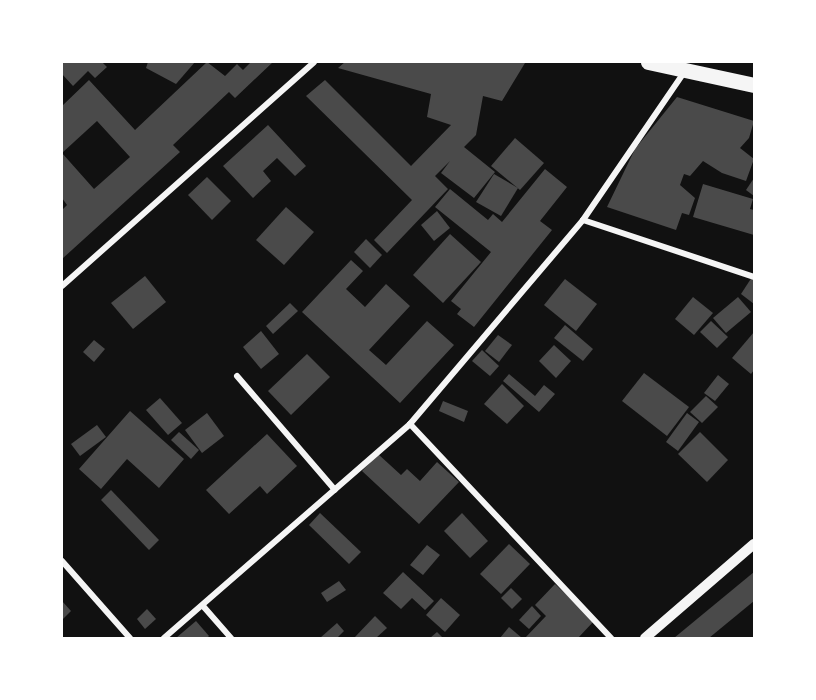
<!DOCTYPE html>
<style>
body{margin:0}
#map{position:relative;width:816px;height:700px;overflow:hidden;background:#111;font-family:"PT Serif",serif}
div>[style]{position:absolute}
.building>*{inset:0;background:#4a4a4a}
.minor>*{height:6px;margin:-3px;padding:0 3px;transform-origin:3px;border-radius:3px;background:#f5f5f5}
.tertiary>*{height:10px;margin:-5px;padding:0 5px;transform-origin:5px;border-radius:5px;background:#f5f5f5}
.primary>*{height:15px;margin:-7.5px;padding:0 7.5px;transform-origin:7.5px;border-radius:7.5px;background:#f5f5f5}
span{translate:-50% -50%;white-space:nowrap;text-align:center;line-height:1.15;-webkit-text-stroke:4.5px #fff;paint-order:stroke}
.frame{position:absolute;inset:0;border:63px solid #fff;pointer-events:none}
</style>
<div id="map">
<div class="building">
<div style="clip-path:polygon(62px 62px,102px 62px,107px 67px,95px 78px,88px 71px,73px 86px,62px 74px)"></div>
<div style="clip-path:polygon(148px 62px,195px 62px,176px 84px,146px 68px)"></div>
<div style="clip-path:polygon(207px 62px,225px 76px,237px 64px,243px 70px,251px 62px,273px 62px,235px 98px,229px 92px,173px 145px,180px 152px,62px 259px,62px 210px,67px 205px,62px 198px,62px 153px,94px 189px,130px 157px,97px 121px,62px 153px,62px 106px,89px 80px,135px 130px)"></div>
<div style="clip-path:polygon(345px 62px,525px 63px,502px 101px,483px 96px,476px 135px,464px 147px,495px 172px,474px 198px,441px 173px,450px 161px,435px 176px,448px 189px,387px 253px,374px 240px,412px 200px,306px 96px,325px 80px,411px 166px,451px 125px,427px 117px,431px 94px,338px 68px)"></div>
<div style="clip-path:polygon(677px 97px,754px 121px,749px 138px,740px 148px,754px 159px,746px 181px,722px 173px,703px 161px,690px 176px,684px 174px,680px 185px,695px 198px,689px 215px,682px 213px,676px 230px,607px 207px,635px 149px)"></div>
<div style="clip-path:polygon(268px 125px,306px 166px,295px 176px,277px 158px,263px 171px,271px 181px,253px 198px,223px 166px)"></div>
<div style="clip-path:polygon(515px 138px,544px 163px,520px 190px,491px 166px)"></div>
<div style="clip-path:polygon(545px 169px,567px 187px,540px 221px,552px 230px,474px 327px,457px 314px,461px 309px,451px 301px,491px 252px,435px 207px,450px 189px,488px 220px,493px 214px,502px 222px)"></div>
<div style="clip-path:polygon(494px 174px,518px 188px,501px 216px,476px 202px)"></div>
<div style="clip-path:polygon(207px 177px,231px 201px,212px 220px,188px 195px)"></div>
<div style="clip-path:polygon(754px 178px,754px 196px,746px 190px)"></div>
<div style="clip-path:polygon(703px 184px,753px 199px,750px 209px,754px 210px,754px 235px,693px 217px)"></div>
<div style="clip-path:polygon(286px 207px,314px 232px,284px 265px,256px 240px)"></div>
<div style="clip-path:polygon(437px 211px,450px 228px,434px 241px,421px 225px)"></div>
<div style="clip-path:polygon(450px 234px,481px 262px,443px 303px,413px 275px)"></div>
<div style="clip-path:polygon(366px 239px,382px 255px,370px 268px,354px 252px)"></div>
<div style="clip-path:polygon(351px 260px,363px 271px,346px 289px,365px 307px,386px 284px,410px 306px,369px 350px,386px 365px,427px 321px,454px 345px,400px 403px,302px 312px)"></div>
<div style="clip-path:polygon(145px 276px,166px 302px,133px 329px,111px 303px)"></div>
<div style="clip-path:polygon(752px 277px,754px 279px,754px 304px,741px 294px)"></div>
<div style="clip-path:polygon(565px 279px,597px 304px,576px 331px,544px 305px)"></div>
<div style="clip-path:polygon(693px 297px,713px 313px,694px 335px,675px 319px)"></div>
<div style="clip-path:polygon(738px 297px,751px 312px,726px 333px,713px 318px)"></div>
<div style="clip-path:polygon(290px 303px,298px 311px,273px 334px,266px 326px)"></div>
<div style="clip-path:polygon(711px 321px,728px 337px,717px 348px,700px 332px)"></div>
<div style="clip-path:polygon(565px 325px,593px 349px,583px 361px,554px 338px)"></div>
<div style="clip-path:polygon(261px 331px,279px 354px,261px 369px,243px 347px)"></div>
<div style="clip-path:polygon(754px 332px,754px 370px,751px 374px,732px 358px)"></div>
<div style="clip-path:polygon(498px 335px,512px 345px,499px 362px,485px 351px)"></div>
<div style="clip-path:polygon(94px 340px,105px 349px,94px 362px,83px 352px)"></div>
<div style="clip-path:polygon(554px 345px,571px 361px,556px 378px,539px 361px)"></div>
<div style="clip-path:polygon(482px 350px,499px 366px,490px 376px,472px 361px)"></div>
<div style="clip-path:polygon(307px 354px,330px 377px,291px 415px,268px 391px)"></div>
<div style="clip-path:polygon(644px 373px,689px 407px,667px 436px,622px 401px)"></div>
<div style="clip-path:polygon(509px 374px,535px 396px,544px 385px,555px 394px,539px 412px,503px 381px)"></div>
<div style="clip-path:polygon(718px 375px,729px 384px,715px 401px,704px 393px)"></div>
<div style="clip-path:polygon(502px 384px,524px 406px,507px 424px,484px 404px)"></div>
<div style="clip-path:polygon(706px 396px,718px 407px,702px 423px,690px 412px)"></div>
<div style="clip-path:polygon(160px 398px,182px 423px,168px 435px,146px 410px)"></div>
<div style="clip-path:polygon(443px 401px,468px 411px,464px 422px,439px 411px)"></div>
<div style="clip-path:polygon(130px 411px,184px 459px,159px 488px,127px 459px,101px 489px,79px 469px)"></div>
<div style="clip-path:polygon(207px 413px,224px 436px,202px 453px,185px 430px)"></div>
<div style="clip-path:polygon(687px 413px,699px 422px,678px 451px,666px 442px)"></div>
<div style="clip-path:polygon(97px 425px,106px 437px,80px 456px,71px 444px)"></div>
<div style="clip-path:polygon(179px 432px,199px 450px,191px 459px,171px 440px)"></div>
<div style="clip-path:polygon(700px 432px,728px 460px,707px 482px,678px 454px)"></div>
<div style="clip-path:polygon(267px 434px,297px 466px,267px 494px,260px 486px,229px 514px,206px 490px)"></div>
<div style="clip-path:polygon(378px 454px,401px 475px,407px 469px,420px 481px,437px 462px,459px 482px,419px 524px,362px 471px)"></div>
<div style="clip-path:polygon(111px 490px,159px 540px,149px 550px,101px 500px)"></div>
<div style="clip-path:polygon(320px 513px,361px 552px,349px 564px,309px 525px)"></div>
<div style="clip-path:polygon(462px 513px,488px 541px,470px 558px,444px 531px)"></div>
<div style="clip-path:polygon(509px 544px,530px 564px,501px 594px,480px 574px)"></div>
<div style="clip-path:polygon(427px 545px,440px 555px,423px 575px,410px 565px)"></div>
<div style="clip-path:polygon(403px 572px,434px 601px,425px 610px,412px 598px,401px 609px,383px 593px)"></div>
<div style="clip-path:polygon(754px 572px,754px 601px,709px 638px,674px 638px)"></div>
<div style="clip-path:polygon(339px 581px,346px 590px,327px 602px,321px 593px)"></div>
<div style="clip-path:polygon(555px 584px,594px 621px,578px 638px,525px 638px,546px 616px,535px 605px)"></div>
<div style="clip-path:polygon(511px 588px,522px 599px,512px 609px,501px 598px)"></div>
<div style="clip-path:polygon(441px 598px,460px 615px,445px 632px,426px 615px)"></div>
<div style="clip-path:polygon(62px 601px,71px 611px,62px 620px)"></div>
<div style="clip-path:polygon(532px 606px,541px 616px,529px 629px,519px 620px)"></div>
<div style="clip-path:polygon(147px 609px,156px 619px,145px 629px,137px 619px)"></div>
<div style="clip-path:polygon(375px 616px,387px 628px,376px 638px,354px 638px)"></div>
<div style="clip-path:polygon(196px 621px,209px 636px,207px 638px,176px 638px)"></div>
<div style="clip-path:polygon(337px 623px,344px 631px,337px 638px,320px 638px)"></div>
<div style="clip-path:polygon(509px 627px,522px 638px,500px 638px)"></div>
<div style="clip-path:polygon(437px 632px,443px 638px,430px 638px)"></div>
</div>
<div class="minor">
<div style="left:583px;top:220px;width:180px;rotate:18.4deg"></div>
<div style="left:62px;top:286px;width:337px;rotate:-41.6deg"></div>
<div style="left:237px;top:376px;width:150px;rotate:49.3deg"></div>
<div style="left:410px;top:424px;width:294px;rotate:46.8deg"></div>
<div style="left:62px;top:561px;width:103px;rotate:48.6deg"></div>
<div style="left:203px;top:606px;width:43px;rotate:48.8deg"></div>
<div style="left:164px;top:638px;width:326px;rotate:-41deg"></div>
<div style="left:410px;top:424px;width:267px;rotate:-49.7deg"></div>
<div style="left:583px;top:220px;width:181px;rotate:-55.6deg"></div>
</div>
<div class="tertiary">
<div style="left:645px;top:638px;width:144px;rotate:-40.8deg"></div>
</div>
<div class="primary">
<div style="left:648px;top:62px;width:108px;rotate:12.2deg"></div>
</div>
<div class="frame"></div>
</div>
